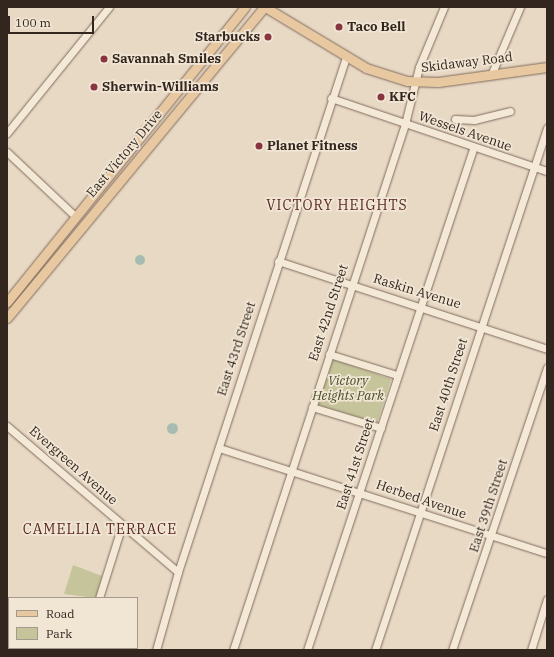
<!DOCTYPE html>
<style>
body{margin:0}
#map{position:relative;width:554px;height:657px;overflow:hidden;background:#e8d9c5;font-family:"IBM Plex Serif",serif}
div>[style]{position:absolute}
.green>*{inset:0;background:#c5c49a}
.water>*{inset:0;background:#a6bcb3}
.round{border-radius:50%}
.roads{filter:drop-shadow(0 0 1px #816c5d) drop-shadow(0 0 1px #816c5d)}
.minor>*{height:7px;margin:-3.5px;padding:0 3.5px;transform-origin:3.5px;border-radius:3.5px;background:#f4e8d7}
.major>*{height:9px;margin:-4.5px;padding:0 4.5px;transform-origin:4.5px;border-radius:4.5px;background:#e7c8a1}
.dots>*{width:11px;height:11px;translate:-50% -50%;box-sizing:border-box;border:2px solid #f1e5d4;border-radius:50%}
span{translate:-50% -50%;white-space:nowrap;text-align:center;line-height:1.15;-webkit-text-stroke:3.5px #f1e5d4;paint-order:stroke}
.poi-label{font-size:13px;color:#33261f;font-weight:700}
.left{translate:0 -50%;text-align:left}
.right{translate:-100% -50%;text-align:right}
.street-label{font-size:13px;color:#33261f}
.park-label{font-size:13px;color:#484d28;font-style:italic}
.neighbourhood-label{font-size:14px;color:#5a2924;letter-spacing:1px}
.frame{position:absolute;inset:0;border:8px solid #33261f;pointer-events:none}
.legend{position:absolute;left:8px;top:597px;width:130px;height:52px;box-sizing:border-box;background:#f1e5d4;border:1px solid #a5998c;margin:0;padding:5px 7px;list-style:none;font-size:12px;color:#33261f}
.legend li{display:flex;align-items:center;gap:8px;height:20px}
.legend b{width:20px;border:1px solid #a5998c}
.scale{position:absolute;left:8px;top:16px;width:86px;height:18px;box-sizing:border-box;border:2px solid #33261f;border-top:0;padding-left:5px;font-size:12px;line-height:14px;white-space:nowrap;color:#33261f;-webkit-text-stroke:3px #f1e5d4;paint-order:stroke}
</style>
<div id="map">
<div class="green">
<div style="clip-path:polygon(333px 359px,391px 379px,377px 423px,318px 405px)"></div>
<div style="clip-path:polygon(73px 565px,102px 576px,96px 598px,64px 594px)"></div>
</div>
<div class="water">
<div class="round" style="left:135px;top:255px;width:10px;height:10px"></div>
<div class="round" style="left:166.5px;top:422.5px;width:11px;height:11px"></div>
</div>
<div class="roads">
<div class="minor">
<div style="left:492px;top:73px;width:72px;rotate:-67deg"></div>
<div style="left:331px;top:98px;width:228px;rotate:18.7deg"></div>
<div style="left:455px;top:119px;width:19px;rotate:3deg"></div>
<div style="left:474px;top:120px;width:37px;rotate:-14deg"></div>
<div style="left:7px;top:133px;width:162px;rotate:-51deg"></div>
<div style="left:7px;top:152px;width:93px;rotate:43.3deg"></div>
<div style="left:278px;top:261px;width:283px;rotate:18.1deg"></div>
<div style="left:329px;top:354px;width:71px;rotate:17.2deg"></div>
<div style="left:312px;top:407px;width:72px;rotate:16.9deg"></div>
<div style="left:7px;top:426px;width:225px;rotate:40.5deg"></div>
<div style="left:219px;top:448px;width:344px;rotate:17.8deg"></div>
<div style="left:99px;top:598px;width:77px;rotate:-72.5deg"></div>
<div style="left:7px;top:648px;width:5px;rotate:22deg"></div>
<div style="left:83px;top:650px;width:2px;rotate:-63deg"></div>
<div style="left:156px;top:650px;width:81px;rotate:-74.2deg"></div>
<div style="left:178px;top:572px;width:542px;rotate:-71.93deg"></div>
<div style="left:233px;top:650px;width:553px;rotate:-71.89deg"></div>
<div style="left:405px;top:124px;width:59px;rotate:-76.2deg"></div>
<div style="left:419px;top:67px;width:65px;rotate:-67.4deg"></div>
<div style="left:307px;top:650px;width:528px;rotate:-71.67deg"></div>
<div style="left:375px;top:650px;width:550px;rotate:-71.76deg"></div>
<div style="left:452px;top:650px;width:298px;rotate:-71.4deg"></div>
<div style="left:531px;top:650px;width:53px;rotate:-72.6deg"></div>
</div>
<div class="major">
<div style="left:265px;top:7px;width:118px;rotate:31.1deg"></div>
<div style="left:366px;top:68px;width:43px;rotate:17.6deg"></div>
<div style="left:407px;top:81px;width:31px;rotate:2deg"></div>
<div style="left:438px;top:82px;width:110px;rotate:-7.8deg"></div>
<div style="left:7px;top:302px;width:379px;rotate:-51.1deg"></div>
<div style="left:7px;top:318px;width:403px;rotate:-50.4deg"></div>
</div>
</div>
<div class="dots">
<div style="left:339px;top:27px;background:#883540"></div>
<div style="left:268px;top:37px;background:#883540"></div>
<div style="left:104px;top:59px;background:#883540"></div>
<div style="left:94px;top:87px;background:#883540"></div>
<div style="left:381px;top:97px;background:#883540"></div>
<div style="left:259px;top:146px;background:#883540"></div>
</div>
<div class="poi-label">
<span class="left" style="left:347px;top:27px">Taco Bell</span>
<span class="right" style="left:260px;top:37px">Starbucks</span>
<span class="left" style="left:112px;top:59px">Savannah Smiles</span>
<span class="left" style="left:102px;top:87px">Sherwin-Williams</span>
<span class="left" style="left:389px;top:97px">KFC</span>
<span class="left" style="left:267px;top:146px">Planet Fitness</span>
</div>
<div class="street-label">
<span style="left:467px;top:63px;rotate:-7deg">Skidaway Road</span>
<span style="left:465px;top:132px;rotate:19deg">Wessels Avenue</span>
<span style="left:125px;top:154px;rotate:-50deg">East Victory Drive</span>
<span style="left:417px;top:292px;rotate:17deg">Raskin Avenue</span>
<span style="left:329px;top:313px;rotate:-72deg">East 42nd Street</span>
<span style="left:237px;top:349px;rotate:-72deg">East 43rd Street</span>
<span style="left:449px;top:385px;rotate:-72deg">East 40th Street</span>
<span style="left:356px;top:464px;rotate:-72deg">East 41st Street</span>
<span style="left:73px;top:466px;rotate:41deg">Evergreen Avenue</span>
<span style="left:421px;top:500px;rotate:19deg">Herbed Avenue</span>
<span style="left:489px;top:506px;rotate:-72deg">East 39th Street</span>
</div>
<div class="park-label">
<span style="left:348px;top:389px">Victory<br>Heights Park</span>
</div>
<div class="neighbourhood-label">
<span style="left:337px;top:205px">VICTORY HEIGHTS</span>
<span style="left:100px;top:529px">CAMELLIA TERRACE</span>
</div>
<div class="frame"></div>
<ul class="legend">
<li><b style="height:5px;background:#e7c8a1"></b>Road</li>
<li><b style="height:11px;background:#c5c49a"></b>Park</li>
</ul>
<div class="scale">100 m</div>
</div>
